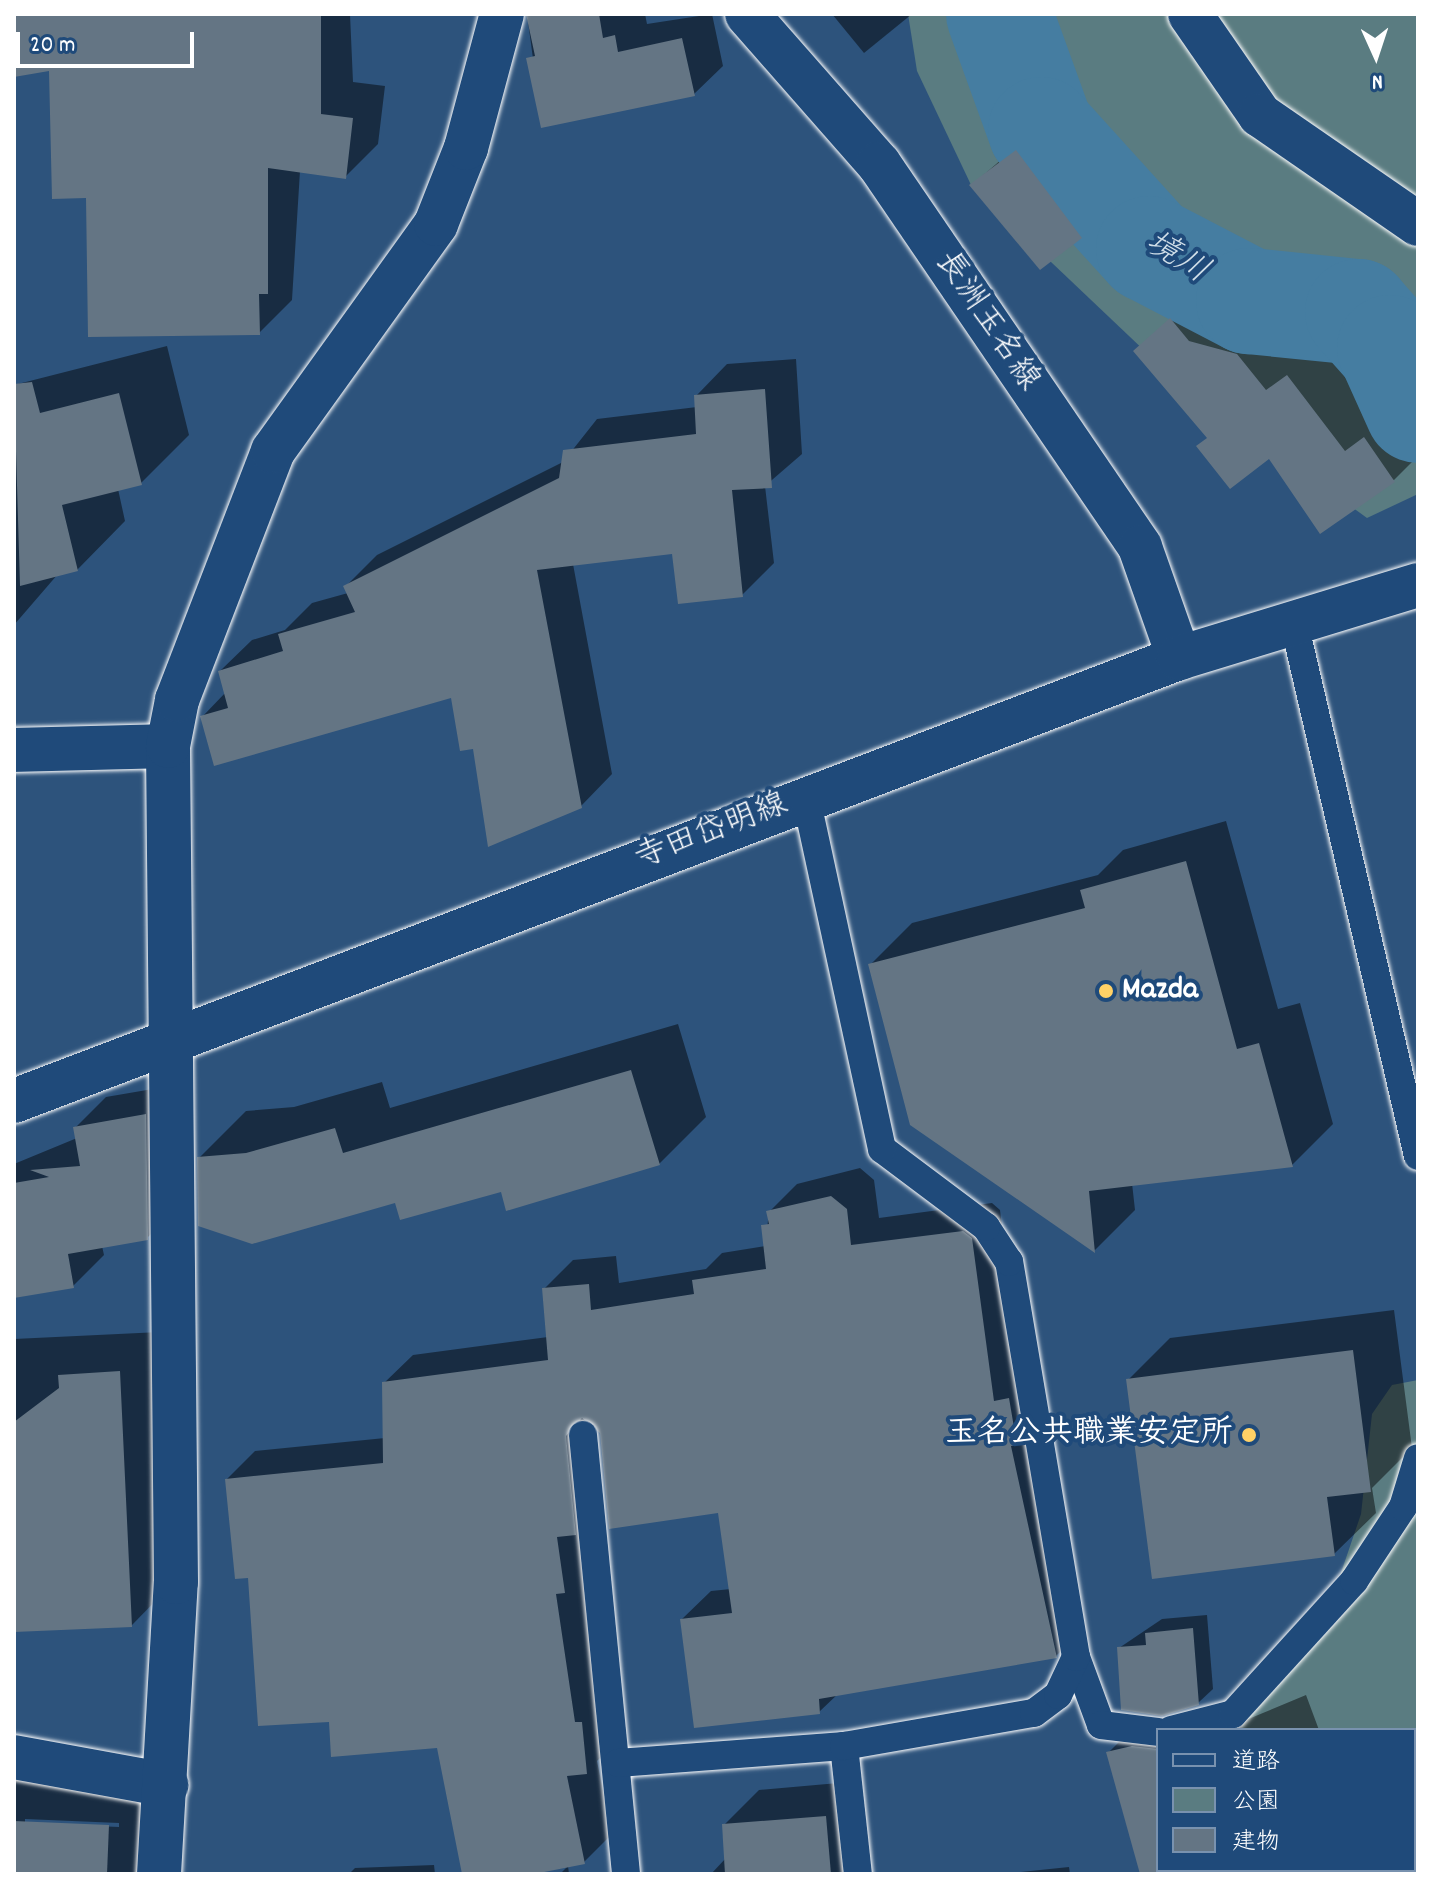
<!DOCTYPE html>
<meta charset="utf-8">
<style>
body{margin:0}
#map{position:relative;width:1432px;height:1888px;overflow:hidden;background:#2d537c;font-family:Dekko,"Klee One",sans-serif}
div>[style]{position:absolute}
.green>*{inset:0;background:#5a7c81}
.shadow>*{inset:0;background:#0007}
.river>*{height:106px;margin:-53px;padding:0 53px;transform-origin:53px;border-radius:53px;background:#457da1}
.building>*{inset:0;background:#647584}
.roads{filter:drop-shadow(0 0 2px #fff) drop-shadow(0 0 2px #fff)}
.lane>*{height:28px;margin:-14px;padding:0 14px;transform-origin:14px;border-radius:14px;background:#1f4a7a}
.street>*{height:44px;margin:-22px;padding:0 22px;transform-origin:22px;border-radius:22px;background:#1f4a7a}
.secondary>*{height:44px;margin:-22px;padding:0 22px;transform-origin:22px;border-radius:22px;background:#1f4a7a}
.dots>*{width:22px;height:22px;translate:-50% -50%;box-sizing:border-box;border:4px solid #1f4a7a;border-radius:50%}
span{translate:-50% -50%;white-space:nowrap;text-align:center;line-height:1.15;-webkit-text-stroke:8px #1f4a7a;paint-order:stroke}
.street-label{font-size:32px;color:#fff}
.poi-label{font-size:32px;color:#fff;font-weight:700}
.left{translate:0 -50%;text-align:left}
.right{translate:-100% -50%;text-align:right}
.water-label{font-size:34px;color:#d0dee8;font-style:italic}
.frame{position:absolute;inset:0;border:16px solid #fff;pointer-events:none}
.legend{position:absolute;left:1156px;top:1728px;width:260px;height:144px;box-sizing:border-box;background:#1f4a7a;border:2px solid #7992af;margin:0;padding:10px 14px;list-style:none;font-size:24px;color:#fff}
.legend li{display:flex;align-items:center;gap:16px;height:40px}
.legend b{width:40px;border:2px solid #7992af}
.north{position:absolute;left:1336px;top:16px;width:80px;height:80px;-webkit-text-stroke:6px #1f4a7a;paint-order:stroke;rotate:177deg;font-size:22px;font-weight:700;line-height:32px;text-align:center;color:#fff}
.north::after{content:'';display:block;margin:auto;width:28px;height:36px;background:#fff;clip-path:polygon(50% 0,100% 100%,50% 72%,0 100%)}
.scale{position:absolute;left:16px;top:32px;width:178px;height:36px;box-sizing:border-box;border:4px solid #fff;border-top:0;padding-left:10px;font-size:24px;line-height:28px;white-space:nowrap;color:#fff;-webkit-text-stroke:6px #1f4a7a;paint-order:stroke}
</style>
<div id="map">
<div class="green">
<div style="clip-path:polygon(908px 14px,1418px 14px,1418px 494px,1367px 518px,1168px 373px,972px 187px,917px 71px)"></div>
<div style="clip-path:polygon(1418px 1380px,1418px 1874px,1350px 1874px,1414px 1870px,1414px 1730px,1241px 1730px,1243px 1716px,1330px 1605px,1361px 1514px,1372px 1414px,1392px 1385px)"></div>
</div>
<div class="shadow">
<div style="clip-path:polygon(14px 14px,350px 14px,353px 82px,385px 86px,378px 144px,345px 177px,300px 171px,292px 300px,259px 333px,88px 196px,51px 69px,14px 73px)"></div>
<div style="clip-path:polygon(527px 14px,645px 14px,647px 24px,712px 14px,723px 66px,694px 94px,542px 126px)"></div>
<div style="clip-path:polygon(832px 14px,912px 14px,864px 53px)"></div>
<div style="clip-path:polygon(1064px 105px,1064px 118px,1122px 195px,1040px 267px,972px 185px)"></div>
<div style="clip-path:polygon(1206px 285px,1224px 307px,1272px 320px,1301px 357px,1322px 341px,1380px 418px,1400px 404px,1418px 430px,1418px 456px,1394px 480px,1209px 437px,1136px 351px)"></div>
<div style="clip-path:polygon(167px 346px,189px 435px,141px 483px,118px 489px,125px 521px,77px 570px,58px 574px,14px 625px,14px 385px)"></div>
<div style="clip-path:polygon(796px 359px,802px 454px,765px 486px,774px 563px,742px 595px,674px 552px,573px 564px,612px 774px,581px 806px,474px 747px,452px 695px,202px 717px,226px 692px,220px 671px,252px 640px,285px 630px,312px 603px,348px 593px,345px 587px,377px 555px,563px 462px,597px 419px,697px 407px,696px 396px,727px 364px)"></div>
<div style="clip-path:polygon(1226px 821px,1278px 1009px,1300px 1003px,1333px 1124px,1292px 1165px,1132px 1183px,1135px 1210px,1095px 1250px,912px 1123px,871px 964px,912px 923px,1098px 875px,1123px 850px)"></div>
<div style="clip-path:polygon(678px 1024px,706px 1117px,659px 1164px,397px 1200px,199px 1158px,246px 1111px,294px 1107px,382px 1082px,390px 1108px)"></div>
<div style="clip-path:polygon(176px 1085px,178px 1207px,147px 1238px,102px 1246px,104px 1255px,73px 1286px,14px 1296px,14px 1164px,77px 1138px,75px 1128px,106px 1097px)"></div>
<div style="clip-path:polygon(860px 1168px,874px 1180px,879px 1218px,992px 1203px,1000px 1210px,1021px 1373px,1084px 1628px,1056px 1656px,839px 1693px,819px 1712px,682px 1619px,711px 1591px,731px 1589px,720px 1511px,596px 1427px,614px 1744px,597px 1761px,612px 1834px,584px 1862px,524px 1874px,464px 1874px,438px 1746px,331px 1720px,249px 1575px,227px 1479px,255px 1451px,385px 1438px,384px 1383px,413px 1355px,548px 1337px,544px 1289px,573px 1260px,616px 1256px,619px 1283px,706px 1269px,722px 1253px,765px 1246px,769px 1212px,797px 1184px)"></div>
<div style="clip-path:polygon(1394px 1310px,1412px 1448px,1372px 1488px,1376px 1513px,1334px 1554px,1128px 1380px,1170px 1338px)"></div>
<div style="clip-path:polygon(160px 1332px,172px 1584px,132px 1625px,14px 1630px,14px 1339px)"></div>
<div style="clip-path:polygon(1207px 1615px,1213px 1689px,1198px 1703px,1119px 1648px,1162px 1619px)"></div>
<div style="clip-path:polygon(1306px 1695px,1319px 1730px,1158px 1730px,1158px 1855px,1108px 1753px,1135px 1726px,1229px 1727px)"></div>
<div style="clip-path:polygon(evenodd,14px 1775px,152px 1791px,165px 1874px,14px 1874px,14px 1775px,25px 1819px,119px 1823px,119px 1827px,25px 1823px,25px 1819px)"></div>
<div style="clip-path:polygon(861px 1781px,869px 1874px,711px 1874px,726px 1858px,724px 1825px,759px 1790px)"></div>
<div style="clip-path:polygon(1414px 1795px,1418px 1806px,1414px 1856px)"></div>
<div style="clip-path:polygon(434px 1865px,435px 1874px,349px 1874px,355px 1868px)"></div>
<div style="clip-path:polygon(568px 1866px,569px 1874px,560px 1874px)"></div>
<div style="clip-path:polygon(1069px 1867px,1070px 1874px,1002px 1874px)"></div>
<div style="clip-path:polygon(1163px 1870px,1395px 1870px,1383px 1874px)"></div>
</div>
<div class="river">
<div style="left:999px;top:14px;width:123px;rotate:70.1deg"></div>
<div style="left:1041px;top:130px;width:161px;rotate:47.8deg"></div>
<div style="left:1149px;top:249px;width:113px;rotate:27.5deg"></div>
<div style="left:1249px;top:301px;width:110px;rotate:5.8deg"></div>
<div style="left:1358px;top:312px;width:48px;rotate:48.4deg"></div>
<div style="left:1390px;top:348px;width:68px;rotate:65.7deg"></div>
</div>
<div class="building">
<div style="clip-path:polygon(14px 14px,321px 14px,321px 114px,353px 118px,346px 179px,268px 168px,268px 294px,259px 294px,260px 335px,88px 337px,86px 198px,52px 199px,49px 71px,14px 77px)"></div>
<div style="clip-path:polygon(526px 14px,599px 14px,603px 38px,615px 35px,618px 52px,682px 38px,695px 96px,541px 128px,526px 58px,535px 56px)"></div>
<div style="clip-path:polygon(1016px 150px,1082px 238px,1040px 270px,969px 185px)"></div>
<div style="clip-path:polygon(1170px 318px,1189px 341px,1237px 354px,1266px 390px,1287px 375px,1345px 451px,1364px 437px,1395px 482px,1320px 534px,1269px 459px,1230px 489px,1196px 446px,1207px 438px,1133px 351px)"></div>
<div style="clip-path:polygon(32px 382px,40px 413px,119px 393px,142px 485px,62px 505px,78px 571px,20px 586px,14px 384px)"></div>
<div style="clip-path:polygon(765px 389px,772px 488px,732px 490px,743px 597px,678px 604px,672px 554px,537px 570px,582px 808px,488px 847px,473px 749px,460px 751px,451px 698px,214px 766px,200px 716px,228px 708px,218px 671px,283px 651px,278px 634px,355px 612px,343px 586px,559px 478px,563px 450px,696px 434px,694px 395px)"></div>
<div style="clip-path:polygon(1186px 861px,1237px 1049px,1259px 1043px,1293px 1167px,1089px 1191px,1095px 1253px,910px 1125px,868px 964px,1085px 908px,1080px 890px)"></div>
<div style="clip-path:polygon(631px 1070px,660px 1165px,506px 1211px,501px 1192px,400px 1220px,395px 1203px,252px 1244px,198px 1226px,197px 1157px,246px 1153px,335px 1128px,343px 1153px)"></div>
<div style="clip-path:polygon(146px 1114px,148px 1240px,68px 1254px,74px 1288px,14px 1298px,14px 1183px,49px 1177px,30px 1170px,80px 1166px,73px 1127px)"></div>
<div style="clip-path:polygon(831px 1196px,847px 1209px,851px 1245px,963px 1231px,972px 1238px,994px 1401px,1009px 1398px,1017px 1445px,1011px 1446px,1057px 1658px,819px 1699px,820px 1714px,694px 1728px,680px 1619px,732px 1613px,718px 1513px,609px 1529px,600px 1433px,582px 1418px,566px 1436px,576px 1535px,557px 1537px,565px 1593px,556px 1594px,575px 1722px,582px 1722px,587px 1774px,567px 1776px,585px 1864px,534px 1874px,462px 1874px,437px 1748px,331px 1757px,329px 1722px,258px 1726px,248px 1578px,235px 1579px,225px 1479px,383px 1463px,382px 1382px,548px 1360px,542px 1288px,589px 1284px,591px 1310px,694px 1294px,692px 1280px,766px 1269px,761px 1225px,769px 1224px,766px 1211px)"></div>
<div style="clip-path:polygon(1353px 1350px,1371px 1492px,1327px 1497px,1335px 1556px,1152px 1579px,1126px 1379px)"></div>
<div style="clip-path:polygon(120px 1371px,132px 1627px,14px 1632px,14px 1422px,59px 1388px,58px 1375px)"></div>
<div style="clip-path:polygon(1193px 1628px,1199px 1705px,1162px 1716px,1121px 1710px,1117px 1647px,1146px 1645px,1145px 1633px)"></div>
<div style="clip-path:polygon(1132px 1746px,1158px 1749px,1158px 1874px,1140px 1874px,1106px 1752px)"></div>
<div style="clip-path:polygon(826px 1816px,831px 1874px,725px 1874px,722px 1824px)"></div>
<div style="clip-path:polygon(14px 1821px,109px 1825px,107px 1874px,14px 1874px)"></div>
</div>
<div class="roads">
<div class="lane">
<div style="left:1295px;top:627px;width:543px;rotate:76.91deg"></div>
<div style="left:583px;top:1435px;width:441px;rotate:84.4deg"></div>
<div style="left:1076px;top:1657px;width:72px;rotate:69.8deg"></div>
<div style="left:1101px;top:1725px;width:57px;rotate:7deg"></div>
<div style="left:1171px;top:1730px;width:64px;rotate:-14.5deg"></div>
<div style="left:1233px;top:1714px;width:180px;rotate:-47.7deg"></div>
<div style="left:1354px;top:1581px;width:89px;rotate:-56.5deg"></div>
<div style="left:1403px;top:1507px;width:51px;rotate:-73deg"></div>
<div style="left:844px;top:1746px;width:129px;rotate:83.8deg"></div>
<div style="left:618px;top:1763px;width:227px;rotate:-4.3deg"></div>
<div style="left:844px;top:1746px;width:193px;rotate:-9.9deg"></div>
<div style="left:1034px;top:1713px;width:30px;rotate:-37deg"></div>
<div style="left:1058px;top:1695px;width:42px;rotate:-64.7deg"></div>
<div style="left:1076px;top:1657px;width:401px;rotate:-99.6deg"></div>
<div style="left:1009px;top:1262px;width:42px;rotate:-123.3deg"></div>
<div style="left:986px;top:1227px;width:130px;rotate:-143.1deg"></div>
<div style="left:882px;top:1149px;width:360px;rotate:-102.2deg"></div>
</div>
<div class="street">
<div style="left:14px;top:750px;width:154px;rotate:-1.5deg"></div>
<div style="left:14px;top:1757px;width:155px;rotate:10.4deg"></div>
<div style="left:159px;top:1874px;width:292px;rotate:-86.7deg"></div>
<div style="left:176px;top:1582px;width:836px;rotate:-90.55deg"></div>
<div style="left:168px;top:746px;width:47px;rotate:-78.9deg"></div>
<div style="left:177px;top:700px;width:267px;rotate:-68.9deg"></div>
<div style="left:273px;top:451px;width:279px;rotate:-54.3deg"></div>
<div style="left:436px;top:224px;width:82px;rotate:-68.5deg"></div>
<div style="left:466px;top:148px;width:139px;rotate:-75deg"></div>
</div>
<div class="secondary">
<div style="left:747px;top:14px;width:200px;rotate:48.7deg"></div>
<div style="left:879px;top:164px;width:463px;rotate:55.7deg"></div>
<div style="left:1140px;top:547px;width:118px;rotate:70.6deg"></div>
<div style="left:1190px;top:14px;width:123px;rotate:55.3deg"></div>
<div style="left:1260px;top:115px;width:192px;rotate:34.6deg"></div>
<div style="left:14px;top:1101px;width:1246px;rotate:-20.82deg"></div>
<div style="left:1179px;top:658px;width:250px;rotate:-17deg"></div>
</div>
</div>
<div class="dots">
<div style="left:1106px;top:991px;background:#ffd166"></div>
<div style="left:1249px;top:1435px;background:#ffd166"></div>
</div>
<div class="street-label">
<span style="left:986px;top:322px;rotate:56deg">長洲玉名線</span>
<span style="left:712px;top:833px;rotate:-21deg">寺田岱明線</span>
</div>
<div class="poi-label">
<span class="left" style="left:1122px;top:991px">Mazda</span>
<span class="right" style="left:1233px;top:1435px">玉名公共職業安定所</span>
</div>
<div class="water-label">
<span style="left:1176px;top:259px;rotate:32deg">境川</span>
</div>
<div class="frame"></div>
<ul class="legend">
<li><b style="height:10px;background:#1f4a7a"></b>道路</li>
<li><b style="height:22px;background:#5a7c81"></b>公園</li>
<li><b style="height:22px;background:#647584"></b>建物</li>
</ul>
<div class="north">N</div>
<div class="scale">20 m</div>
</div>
